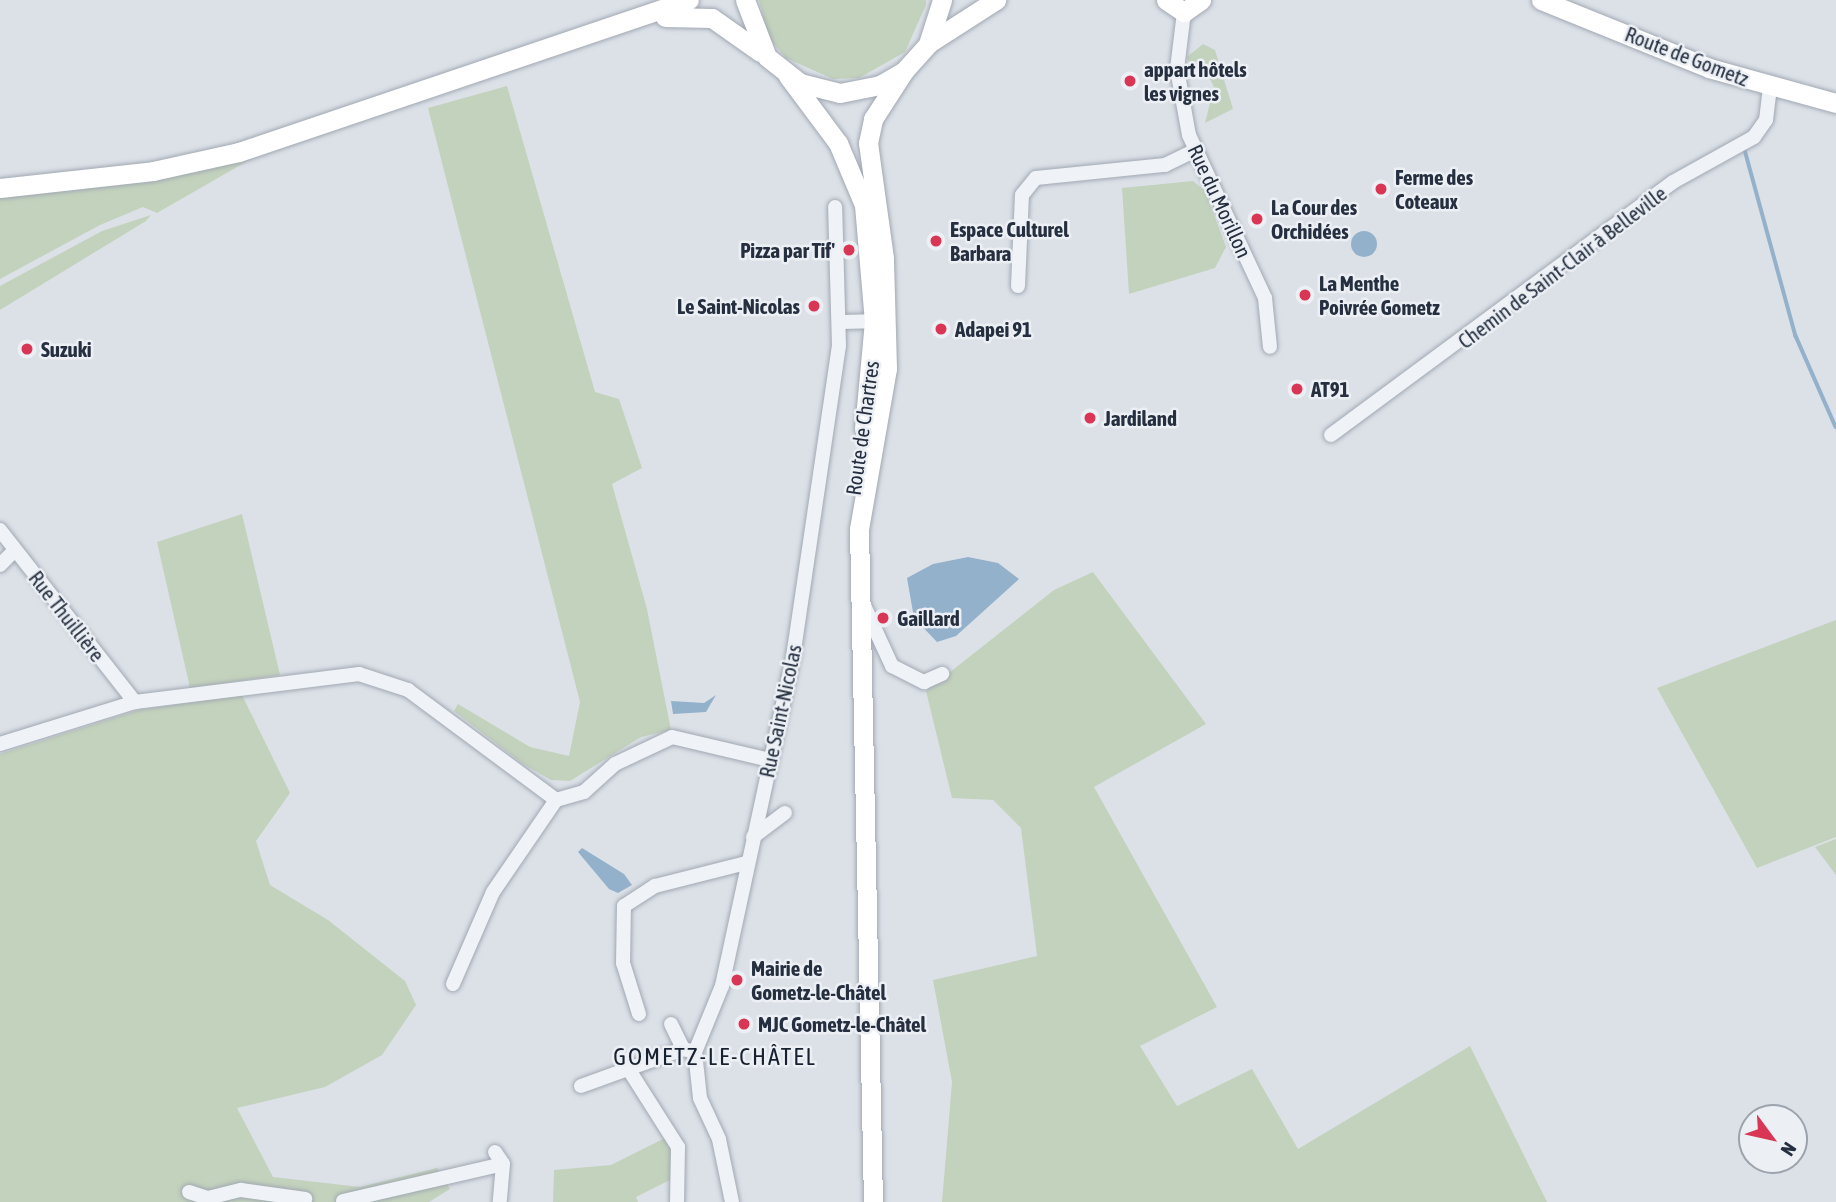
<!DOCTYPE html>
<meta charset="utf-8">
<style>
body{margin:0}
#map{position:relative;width:1836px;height:1202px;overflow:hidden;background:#dce1e8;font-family:"Asap Condensed",sans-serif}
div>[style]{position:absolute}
.green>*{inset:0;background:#c3d2bd}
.water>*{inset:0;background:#94b1cb}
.round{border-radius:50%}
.stream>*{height:3.5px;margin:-1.75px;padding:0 1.75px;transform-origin:1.75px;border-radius:1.75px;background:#94b1cb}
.roads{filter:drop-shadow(0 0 2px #a1a8b2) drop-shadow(0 0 2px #a1a8b2)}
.street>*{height:14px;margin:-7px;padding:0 7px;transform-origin:7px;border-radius:7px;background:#eff2f6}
.secondary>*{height:19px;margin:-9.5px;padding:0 9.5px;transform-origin:9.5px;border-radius:9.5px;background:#fff}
.dots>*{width:19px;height:19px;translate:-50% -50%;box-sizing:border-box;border:4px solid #ecf0f5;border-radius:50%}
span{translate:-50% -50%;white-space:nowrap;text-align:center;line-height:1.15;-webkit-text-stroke:5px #ecf0f5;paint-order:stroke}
.street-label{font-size:21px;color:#252f3f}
.poi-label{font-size:21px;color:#252f3f;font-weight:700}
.left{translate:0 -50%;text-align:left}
.right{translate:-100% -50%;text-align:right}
.quarter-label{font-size:24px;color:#172130;letter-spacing:2px}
.north{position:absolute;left:1738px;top:1104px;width:70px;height:70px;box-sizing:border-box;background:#ecf0f5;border:2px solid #9ca3ac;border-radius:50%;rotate:123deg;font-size:19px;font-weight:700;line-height:28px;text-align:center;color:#252f3f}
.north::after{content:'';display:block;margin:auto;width:24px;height:32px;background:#d93554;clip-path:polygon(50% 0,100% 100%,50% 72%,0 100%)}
</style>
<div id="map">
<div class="green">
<div style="clip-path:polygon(759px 0,926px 0,926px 5px,905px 52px,859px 78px,833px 79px,786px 58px,769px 38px)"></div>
<div style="clip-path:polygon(1203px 44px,1215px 50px,1233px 109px,1205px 123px,1214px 87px,1202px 63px,1191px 67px,1187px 57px)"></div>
<div style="clip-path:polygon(507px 86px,595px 392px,619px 399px,642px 468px,612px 484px,647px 609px,671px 730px,641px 737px,570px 781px,551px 780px,523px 764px,454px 711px,458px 704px,530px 747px,569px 756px,580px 702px,428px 108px)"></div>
<div style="clip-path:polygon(251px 159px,157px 213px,143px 207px,100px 225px,0 279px,0 194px,114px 185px)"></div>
<div style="clip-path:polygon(1193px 181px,1205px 191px,1226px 247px,1215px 268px,1129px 294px,1122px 188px)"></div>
<div style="clip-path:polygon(151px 215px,146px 221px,0 310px,0 286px,102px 231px)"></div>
<div style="clip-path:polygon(242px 514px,280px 675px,190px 688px,157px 542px)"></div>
<div style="clip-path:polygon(1093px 572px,1206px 724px,1094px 787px,1217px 1007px,1140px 1046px,1177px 1106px,1252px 1069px,1298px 1149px,1470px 1046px,1547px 1202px,942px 1202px,952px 1082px,933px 980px,1037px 956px,1021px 828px,993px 800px,952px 798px,926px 691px,1054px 590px)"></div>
<div style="clip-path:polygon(1836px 620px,1836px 837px,1757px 868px,1657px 688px)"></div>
<div style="clip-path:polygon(242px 695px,290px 793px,256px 841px,270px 885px,328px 920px,405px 981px,416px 1005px,382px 1055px,325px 1087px,237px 1108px,273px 1177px,360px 1187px,437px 1168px,450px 1189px,429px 1202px,0 1202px,0 754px,139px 710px)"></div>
<div style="clip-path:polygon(1836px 839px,1836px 875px,1815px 847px)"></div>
<div style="clip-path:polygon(669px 1136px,674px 1178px,636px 1197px,638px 1202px,553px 1202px,554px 1170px,611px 1165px)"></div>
</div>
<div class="water">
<div class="round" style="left:1351px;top:231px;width:26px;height:26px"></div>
<div style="clip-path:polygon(968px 557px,998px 563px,1019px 579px,956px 636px,937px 642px,914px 618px,907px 578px,933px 564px)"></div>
<div style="clip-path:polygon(716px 695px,706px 712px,673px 714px,671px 701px,704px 703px)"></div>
<div style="clip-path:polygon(582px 848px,624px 874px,632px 885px,618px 893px,609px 889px,578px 852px)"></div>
</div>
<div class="stream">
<div style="left:1745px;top:150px;width:193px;rotate:74.7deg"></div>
<div style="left:1796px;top:336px;width:99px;rotate:66.3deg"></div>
</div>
<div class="roads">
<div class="street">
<div style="left:1184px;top:12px;width:57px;rotate:97deg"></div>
<div style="left:1177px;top:69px;width:67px;rotate:79.7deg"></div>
<div style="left:1189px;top:135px;width:180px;rotate:65deg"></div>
<div style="left:1265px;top:298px;width:49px;rotate:84.2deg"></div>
<div style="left:1018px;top:286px;width:91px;rotate:-87.5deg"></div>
<div style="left:1022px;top:195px;width:22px;rotate:-51deg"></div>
<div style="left:1036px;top:178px;width:130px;rotate:-5.8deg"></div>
<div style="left:1165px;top:165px;width:32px;rotate:-26deg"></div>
<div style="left:839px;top:322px;width:44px;rotate:-1.3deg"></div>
<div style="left:1331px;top:435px;width:425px;rotate:-36.5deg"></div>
<div style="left:1673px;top:182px;width:93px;rotate:-29.1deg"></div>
<div style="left:1754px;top:137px;width:21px;rotate:-55deg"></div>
<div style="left:1766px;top:120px;width:32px;rotate:-83deg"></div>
<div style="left:0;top:530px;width:219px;rotate:51.9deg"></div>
<div style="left:0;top:565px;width:21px;rotate:-45deg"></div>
<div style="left:861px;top:599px;width:74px;rotate:65.2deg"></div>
<div style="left:892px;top:666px;width:36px;rotate:27deg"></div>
<div style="left:924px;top:682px;width:20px;rotate:-24deg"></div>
<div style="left:0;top:744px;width:141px;rotate:-17.3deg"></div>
<div style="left:135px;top:702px;width:226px;rotate:-7.1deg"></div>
<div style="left:359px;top:674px;width:52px;rotate:18.1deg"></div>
<div style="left:408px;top:690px;width:184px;rotate:36.6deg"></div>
<div style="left:556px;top:800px;width:29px;rotate:-16deg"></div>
<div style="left:584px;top:792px;width:42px;rotate:-42.1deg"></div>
<div style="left:615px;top:764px;width:63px;rotate:-25.3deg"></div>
<div style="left:672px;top:737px;width:101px;rotate:13.2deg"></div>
<div style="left:753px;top:837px;width:40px;rotate:-37deg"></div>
<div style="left:453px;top:984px;width:100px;rotate:-66.5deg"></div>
<div style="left:493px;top:892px;width:112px;rotate:-55.6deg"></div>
<div style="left:639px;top:1014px;width:53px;rotate:-107.4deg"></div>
<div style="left:623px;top:963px;width:57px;rotate:-89deg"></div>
<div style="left:624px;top:906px;width:37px;rotate:-33deg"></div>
<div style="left:655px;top:886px;width:94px;rotate:-14.2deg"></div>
<div style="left:671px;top:1024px;width:28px;rotate:64deg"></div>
<div style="left:631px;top:1073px;width:88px;rotate:57.6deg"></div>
<div style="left:678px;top:1147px;width:55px;rotate:91deg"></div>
<div style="left:581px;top:1086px;width:109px;rotate:-19.9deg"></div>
<div style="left:683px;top:1049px;width:12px;rotate:14deg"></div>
<div style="left:495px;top:1152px;width:14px;rotate:56deg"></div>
<div style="left:503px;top:1164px;width:38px;rotate:95deg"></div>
<div style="left:189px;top:1192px;width:20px;rotate:18deg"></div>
<div style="left:208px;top:1198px;width:34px;rotate:-14deg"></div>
<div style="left:241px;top:1190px;width:65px;rotate:8deg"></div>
<div style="left:343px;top:1201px;width:164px;rotate:-13deg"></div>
<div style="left:732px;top:1202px;width:64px;rotate:-101.7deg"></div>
<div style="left:719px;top:1139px;width:45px;rotate:-114.9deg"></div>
<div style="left:700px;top:1098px;width:46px;rotate:-96.2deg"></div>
<div style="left:695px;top:1052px;width:71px;rotate:-67.8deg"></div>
<div style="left:722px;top:986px;width:337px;rotate:-77.8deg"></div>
<div style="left:793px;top:657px;width:314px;rotate:-81.6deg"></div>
<div style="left:839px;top:346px;width:139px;rotate:-91.6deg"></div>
</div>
<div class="secondary">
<div style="left:745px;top:0;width:61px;rotate:68.9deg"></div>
<div style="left:767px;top:57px;width:42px;rotate:38.2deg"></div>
<div style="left:800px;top:83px;width:41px;rotate:14deg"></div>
<div style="left:840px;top:93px;width:41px;rotate:-11.3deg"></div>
<div style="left:880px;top:85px;width:28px;rotate:-30deg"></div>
<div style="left:904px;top:71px;width:36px;rotate:-48deg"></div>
<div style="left:928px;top:44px;width:46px;rotate:-72.3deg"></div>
<div style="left:1166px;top:0;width:22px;rotate:34deg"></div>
<div style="left:1184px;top:12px;width:21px;rotate:-35deg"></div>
<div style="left:1541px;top:0;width:181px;rotate:22deg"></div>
<div style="left:1709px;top:68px;width:132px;rotate:15.4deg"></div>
<div style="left:665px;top:17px;width:47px;rotate:1.2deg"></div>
<div style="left:712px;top:18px;width:59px;rotate:35.3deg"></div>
<div style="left:929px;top:43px;width:80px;rotate:-32.7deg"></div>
<div style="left:788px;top:76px;width:84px;rotate:53.3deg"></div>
<div style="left:838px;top:143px;width:67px;rotate:67.2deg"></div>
<div style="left:864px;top:205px;width:116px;rotate:85.1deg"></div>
<div style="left:874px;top:321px;width:108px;rotate:95.3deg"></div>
<div style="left:0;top:188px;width:154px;rotate:-6.3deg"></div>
<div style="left:153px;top:171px;width:88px;rotate:-12.5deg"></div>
<div style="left:239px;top:152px;width:475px;rotate:-18.7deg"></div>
<div style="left:873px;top:1202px;width:673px;rotate:-91.19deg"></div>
<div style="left:859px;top:529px;width:163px;rotate:-80.1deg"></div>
<div style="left:887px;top:368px;width:110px;rotate:-91.6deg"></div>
<div style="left:884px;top:258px;width:116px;rotate:-97.9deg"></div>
<div style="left:868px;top:143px;width:25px;rotate:-78deg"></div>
<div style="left:873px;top:119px;width:57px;rotate:-57.1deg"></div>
</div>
</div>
<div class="dots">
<div style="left:1130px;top:81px;background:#d93554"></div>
<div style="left:1381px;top:189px;background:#d93554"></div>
<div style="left:1257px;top:219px;background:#d93554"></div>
<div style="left:936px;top:241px;background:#d93554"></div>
<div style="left:849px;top:250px;background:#d93554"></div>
<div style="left:1305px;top:295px;background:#d93554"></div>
<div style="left:814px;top:306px;background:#d93554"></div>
<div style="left:941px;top:329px;background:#d93554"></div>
<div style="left:27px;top:349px;background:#d93554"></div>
<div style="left:1297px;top:389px;background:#d93554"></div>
<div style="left:1090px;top:418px;background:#d93554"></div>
<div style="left:883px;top:618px;background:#d93554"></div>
<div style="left:737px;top:980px;background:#d93554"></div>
<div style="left:744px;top:1024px;background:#d93554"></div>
</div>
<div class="street-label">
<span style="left:1687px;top:56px;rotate:21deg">Route de Gometz</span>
<span style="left:1220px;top:201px;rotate:65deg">Rue du Morillon</span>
<span style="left:1562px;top:267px;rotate:-37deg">Chemin de Saint-Clair à Belleville</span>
<span style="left:862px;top:428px;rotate:-82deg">Route de Chartres</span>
<span style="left:67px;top:616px;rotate:52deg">Rue Thuillière</span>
<span style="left:780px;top:711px;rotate:-78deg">Rue Saint-Nicolas</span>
</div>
<div class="poi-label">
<span class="left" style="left:1144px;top:81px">appart hôtels<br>les vignes</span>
<span class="left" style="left:1395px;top:189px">Ferme des<br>Coteaux</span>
<span class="left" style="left:1271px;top:219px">La Cour des<br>Orchidées</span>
<span class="left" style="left:950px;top:241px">Espace Culturel<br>Barbara</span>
<span class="right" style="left:835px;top:250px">Pizza par Tif'</span>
<span class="left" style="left:1319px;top:295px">La Menthe<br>Poivrée Gometz</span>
<span class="right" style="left:800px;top:306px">Le Saint-Nicolas</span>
<span class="left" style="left:955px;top:329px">Adapei 91</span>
<span class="left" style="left:41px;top:349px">Suzuki</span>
<span class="left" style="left:1311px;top:389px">AT91</span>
<span class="left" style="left:1104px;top:418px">Jardiland</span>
<span class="left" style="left:897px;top:618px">Gaillard</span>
<span class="left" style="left:751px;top:980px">Mairie de<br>Gometz-le-Châtel</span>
<span class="left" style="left:758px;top:1024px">MJC Gometz-le-Châtel</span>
</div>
<div class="quarter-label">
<span style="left:715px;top:1057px">GOMETZ-LE-CHÂTEL</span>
</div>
<div class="north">N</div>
</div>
